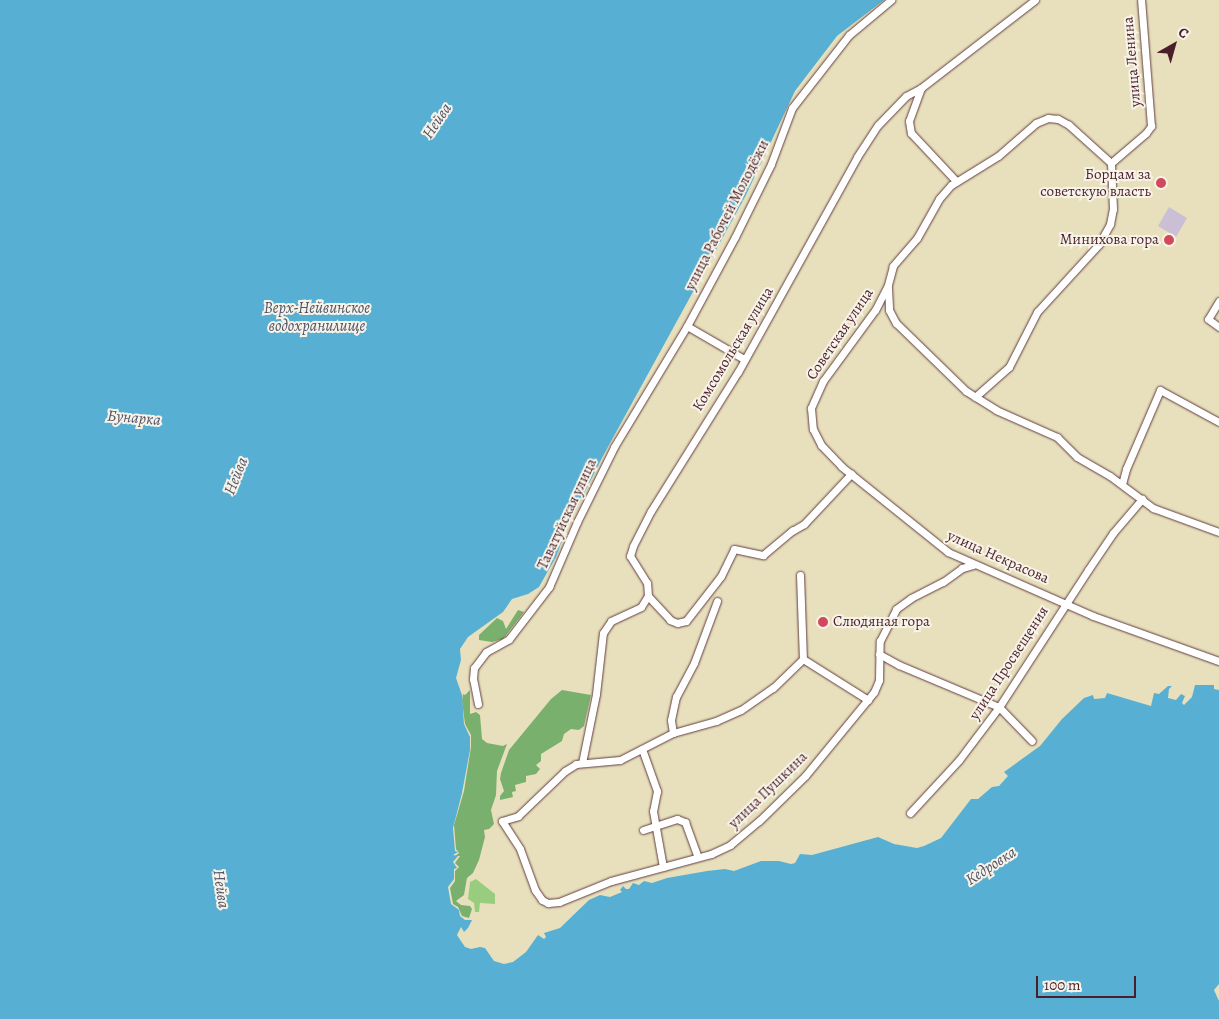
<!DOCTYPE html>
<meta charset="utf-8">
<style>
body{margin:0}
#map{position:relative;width:1219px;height:1019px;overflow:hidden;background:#e8e0bc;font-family:Alegreya,serif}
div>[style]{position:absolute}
.industrial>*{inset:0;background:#cbbfd5}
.green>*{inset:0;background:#98cd7f}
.forest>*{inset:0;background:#7ab06e}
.water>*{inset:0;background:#57b0d4}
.roads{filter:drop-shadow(0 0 1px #623c41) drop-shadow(0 0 1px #623c41)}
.minor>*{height:7px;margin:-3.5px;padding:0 3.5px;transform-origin:3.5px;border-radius:3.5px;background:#fff}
.dots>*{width:14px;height:14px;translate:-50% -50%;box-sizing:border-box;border:2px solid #f7f3e8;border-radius:50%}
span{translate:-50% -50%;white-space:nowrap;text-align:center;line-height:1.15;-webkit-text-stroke:4px #f7f3e8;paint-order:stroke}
.street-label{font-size:15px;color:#4a1f2b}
.poi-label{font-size:15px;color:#4a1f2b}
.right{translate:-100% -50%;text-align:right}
.left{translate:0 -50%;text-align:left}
.water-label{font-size:16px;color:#4f5266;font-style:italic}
.north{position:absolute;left:1149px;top:20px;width:50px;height:50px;-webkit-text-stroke:4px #f7f3e8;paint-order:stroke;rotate:38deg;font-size:14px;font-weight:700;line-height:20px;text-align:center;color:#4a1f2b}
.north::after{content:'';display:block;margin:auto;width:18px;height:22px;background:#4a1f2b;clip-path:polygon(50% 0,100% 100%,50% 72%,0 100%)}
.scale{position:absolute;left:1036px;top:976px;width:100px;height:22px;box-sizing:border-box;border:2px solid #4a1f2b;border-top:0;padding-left:6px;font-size:15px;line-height:18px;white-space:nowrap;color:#4a1f2b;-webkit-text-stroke:4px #f7f3e8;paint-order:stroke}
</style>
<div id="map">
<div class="industrial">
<div style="clip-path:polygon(1169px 207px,1187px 218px,1176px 237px,1158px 226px)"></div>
</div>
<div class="green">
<div style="clip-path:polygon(476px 879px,495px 894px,495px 904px,480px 903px,479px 912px,475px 912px,474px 903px,468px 899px,470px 882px)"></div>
</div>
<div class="forest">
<div style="clip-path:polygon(518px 610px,524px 612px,503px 639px,492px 642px,479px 640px,479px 635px,497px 618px,503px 621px,506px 629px)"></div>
<div style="clip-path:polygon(470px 690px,470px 714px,476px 712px,480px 715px,482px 739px,487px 743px,503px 746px,507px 744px,497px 771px,496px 795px,491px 810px,494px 824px,489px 829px,484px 830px,485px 837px,479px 860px,473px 873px,467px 878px,464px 895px,456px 901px,461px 905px,470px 906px,472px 909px,469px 918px,462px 916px,458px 907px,453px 904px,450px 888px,455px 881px,455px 871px,459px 867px,455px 863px,460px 856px,455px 856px,459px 853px,456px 849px,454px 825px,464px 791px,471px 747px,471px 735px,465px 724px,462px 701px,463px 694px,465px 695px)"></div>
<div style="clip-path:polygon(562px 690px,591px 695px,584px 726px,579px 730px,571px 729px,564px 734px,562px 741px,541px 754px,541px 761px,536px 765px,540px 769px,536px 774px,526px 776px,526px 782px,515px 785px,516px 791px,512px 792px,513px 797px,500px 800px,500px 796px,504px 791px,500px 779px,501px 773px,509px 750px,551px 699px)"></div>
</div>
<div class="water">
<div style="clip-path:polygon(0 0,884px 0,837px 36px,795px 91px,745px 197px,603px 456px,567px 527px,556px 557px,539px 587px,528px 594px,512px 599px,503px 612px,468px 637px,460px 649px,461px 660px,456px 678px,462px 695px,464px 724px,470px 737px,470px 750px,462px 793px,453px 828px,455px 851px,458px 852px,453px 855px,458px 856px,453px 862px,457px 868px,454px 869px,454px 879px,448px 887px,451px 904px,459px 910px,460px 916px,465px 920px,472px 920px,468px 928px,464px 932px,461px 927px,457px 935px,465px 947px,471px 949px,480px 947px,485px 948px,494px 961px,504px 964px,513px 962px,526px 952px,538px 935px,544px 939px,546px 937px,544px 933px,560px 928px,589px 900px,600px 895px,610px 897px,622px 892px,620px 890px,623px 886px,626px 889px,629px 889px,633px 883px,639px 885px,644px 881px,652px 883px,667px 878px,707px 871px,725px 869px,734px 871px,761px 861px,779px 861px,791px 864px,795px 863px,800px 854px,812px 855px,878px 837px,894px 844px,917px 848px,924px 846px,941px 838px,971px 799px,978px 799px,992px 787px,999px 786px,1008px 776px,1004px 772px,1040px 746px,1062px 719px,1084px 698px,1093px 695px,1094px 699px,1105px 698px,1107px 693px,1151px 706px,1154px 693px,1159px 694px,1168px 686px,1172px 686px,1169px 689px,1168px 698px,1176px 700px,1181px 694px,1185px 696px,1182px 703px,1184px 705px,1192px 697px,1195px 685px,1214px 685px,1214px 689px,1219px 690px,1219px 984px,1214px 990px,1219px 1001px,1219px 1019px,0 1019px)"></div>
</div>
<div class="roads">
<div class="minor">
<div style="left:921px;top:88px;width:35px;rotate:110deg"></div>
<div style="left:909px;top:121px;width:12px;rotate:81deg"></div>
<div style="left:911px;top:133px;width:66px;rotate:46.8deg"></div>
<div style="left:1111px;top:163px;width:57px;rotate:-137.9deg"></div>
<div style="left:1069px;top:125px;width:13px;rotate:-151deg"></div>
<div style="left:1058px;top:119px;width:10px;rotate:-174deg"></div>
<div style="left:1048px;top:118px;width:13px;rotate:157deg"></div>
<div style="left:1036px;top:123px;width:50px;rotate:139deg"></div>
<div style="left:998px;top:156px;width:55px;rotate:148.3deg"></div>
<div style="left:951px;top:185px;width:18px;rotate:131deg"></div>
<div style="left:939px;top:199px;width:45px;rotate:119.4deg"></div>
<div style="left:917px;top:238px;width:37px;rotate:131deg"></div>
<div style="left:893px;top:266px;width:20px;rotate:105deg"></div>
<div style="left:888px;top:285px;width:28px;rotate:117deg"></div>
<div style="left:875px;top:310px;width:88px;rotate:126.2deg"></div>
<div style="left:823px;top:381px;width:30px;rotate:114deg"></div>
<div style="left:811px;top:408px;width:21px;rotate:85deg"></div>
<div style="left:813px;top:429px;width:18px;rotate:63deg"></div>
<div style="left:821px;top:445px;width:30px;rotate:46deg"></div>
<div style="left:842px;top:467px;width:136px;rotate:38.7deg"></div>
<div style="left:948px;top:552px;width:158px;rotate:23.8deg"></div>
<div style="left:1093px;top:616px;width:134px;rotate:19.7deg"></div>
<div style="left:1111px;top:163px;width:46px;rotate:-40.6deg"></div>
<div style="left:1146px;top:133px;width:9px;rotate:-54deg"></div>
<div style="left:1151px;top:126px;width:126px;rotate:-94.5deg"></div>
<div style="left:888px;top:288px;width:22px;rotate:87deg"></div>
<div style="left:889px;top:310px;width:15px;rotate:62deg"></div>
<div style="left:896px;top:323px;width:98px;rotate:44.2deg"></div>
<div style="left:966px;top:391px;width:36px;rotate:32deg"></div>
<div style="left:996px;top:410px;width:67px;rotate:23.9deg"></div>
<div style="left:1057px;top:437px;width:28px;rotate:45deg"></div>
<div style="left:1077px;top:457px;width:38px;rotate:30deg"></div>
<div style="left:1110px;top:476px;width:54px;rotate:36.7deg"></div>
<div style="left:1153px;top:508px;width:70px;rotate:20deg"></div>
<div style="left:1219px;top:301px;width:21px;rotate:121deg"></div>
<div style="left:1208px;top:319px;width:14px;rotate:36deg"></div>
<div style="left:687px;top:326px;width:66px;rotate:30.1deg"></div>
<div style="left:975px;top:397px;width:45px;rotate:-41.4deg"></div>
<div style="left:1009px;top:367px;width:62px;rotate:-63deg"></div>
<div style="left:1037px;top:312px;width:92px;rotate:-47.6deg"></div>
<div style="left:1099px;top:244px;width:23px;rotate:-61deg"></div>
<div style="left:1110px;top:224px;width:15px;rotate:-79deg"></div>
<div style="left:1113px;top:209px;width:46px;rotate:-92.5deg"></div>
<div style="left:1122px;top:484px;width:16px;rotate:-75deg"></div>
<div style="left:1126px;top:469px;width:86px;rotate:-66.7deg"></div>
<div style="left:1160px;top:390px;width:67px;rotate:28.5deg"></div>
<div style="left:800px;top:575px;width:84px;rotate:88deg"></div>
<div style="left:803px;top:659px;width:77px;rotate:32.2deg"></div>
<div style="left:648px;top:596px;width:33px;rotate:47deg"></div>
<div style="left:670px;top:620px;width:8px;rotate:23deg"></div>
<div style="left:677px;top:623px;width:9px;rotate:-13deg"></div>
<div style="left:686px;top:621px;width:57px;rotate:-52.1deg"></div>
<div style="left:721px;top:576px;width:30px;rotate:-64deg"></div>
<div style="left:734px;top:549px;width:30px;rotate:12deg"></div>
<div style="left:763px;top:555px;width:38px;rotate:-40deg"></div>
<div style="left:792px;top:531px;width:14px;rotate:-30deg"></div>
<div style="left:804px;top:524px;width:69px;rotate:-46.8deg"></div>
<div style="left:879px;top:654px;width:23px;rotate:29deg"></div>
<div style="left:899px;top:665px;width:108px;rotate:22.8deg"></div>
<div style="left:999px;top:707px;width:47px;rotate:45.9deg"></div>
<div style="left:478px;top:704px;width:25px;rotate:-101deg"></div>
<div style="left:473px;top:679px;width:11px;rotate:-85deg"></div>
<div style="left:474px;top:668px;width:20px;rotate:-53deg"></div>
<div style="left:486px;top:652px;width:26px;rotate:-29deg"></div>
<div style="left:509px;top:639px;width:66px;rotate:-52.4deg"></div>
<div style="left:549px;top:587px;width:71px;rotate:-66.7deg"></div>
<div style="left:577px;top:522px;width:84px;rotate:-63.7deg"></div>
<div style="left:614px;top:447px;width:141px;rotate:-58.9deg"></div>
<div style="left:687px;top:326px;width:101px;rotate:-61.7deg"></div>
<div style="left:735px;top:237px;width:81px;rotate:-63.7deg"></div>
<div style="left:771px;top:164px;width:60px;rotate:-69.4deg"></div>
<div style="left:792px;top:108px;width:93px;rotate:-52deg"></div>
<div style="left:849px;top:35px;width:55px;rotate:-39.8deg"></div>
<div style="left:673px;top:733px;width:13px;rotate:-99deg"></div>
<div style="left:671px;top:720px;width:24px;rotate:-78deg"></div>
<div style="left:676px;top:697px;width:38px;rotate:-62deg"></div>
<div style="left:694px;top:663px;width:66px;rotate:-69.6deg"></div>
<div style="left:642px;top:749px;width:45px;rotate:70.3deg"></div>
<div style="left:657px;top:791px;width:20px;rotate:101deg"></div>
<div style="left:653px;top:811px;width:57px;rotate:79.9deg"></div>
<div style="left:582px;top:763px;width:70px;rotate:-78.5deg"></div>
<div style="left:596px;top:694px;width:61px;rotate:-83.5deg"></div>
<div style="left:603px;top:633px;width:14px;rotate:-56deg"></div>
<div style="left:611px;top:621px;width:33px;rotate:-25deg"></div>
<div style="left:641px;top:607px;width:13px;rotate:-58deg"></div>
<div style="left:648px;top:596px;width:13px;rotate:-94deg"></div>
<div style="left:647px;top:583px;width:32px;rotate:-122deg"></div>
<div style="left:630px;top:556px;width:10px;rotate:-73deg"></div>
<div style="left:633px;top:546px;width:39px;rotate:-63deg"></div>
<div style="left:651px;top:511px;width:164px;rotate:-58deg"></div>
<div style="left:738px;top:372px;width:246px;rotate:-61deg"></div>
<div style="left:857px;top:157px;width:38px;rotate:-57deg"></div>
<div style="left:878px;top:125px;width:40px;rotate:-46deg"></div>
<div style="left:906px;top:96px;width:17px;rotate:-28deg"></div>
<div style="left:921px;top:88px;width:144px;rotate:-37.7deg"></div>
<div style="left:910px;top:813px;width:72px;rotate:-47.2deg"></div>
<div style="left:959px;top:760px;width:66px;rotate:-53deg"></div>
<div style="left:999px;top:707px;width:163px;rotate:-57deg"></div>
<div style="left:1088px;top:570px;width:45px;rotate:-56deg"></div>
<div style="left:1113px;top:533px;width:45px;rotate:-49.5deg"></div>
<div style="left:502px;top:821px;width:33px;rotate:57deg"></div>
<div style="left:520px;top:849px;width:44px;rotate:69.9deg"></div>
<div style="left:535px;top:890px;width:12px;rotate:55deg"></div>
<div style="left:542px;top:900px;width:7px;rotate:27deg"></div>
<div style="left:548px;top:903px;width:11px;rotate:-5deg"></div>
<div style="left:559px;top:902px;width:56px;rotate:-22deg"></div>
<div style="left:611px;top:881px;width:104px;rotate:-15.1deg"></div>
<div style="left:711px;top:854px;width:21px;rotate:-25deg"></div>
<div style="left:730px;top:845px;width:38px;rotate:-40deg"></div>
<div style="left:759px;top:821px;width:64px;rotate:-44.4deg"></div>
<div style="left:805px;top:776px;width:109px;rotate:-50.6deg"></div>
<div style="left:874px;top:692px;width:13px;rotate:-67deg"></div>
<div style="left:879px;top:680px;width:39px;rotate:-89deg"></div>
<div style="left:880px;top:641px;width:36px;rotate:-63deg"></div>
<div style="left:896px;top:609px;width:19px;rotate:-36deg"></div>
<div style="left:911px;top:598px;width:36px;rotate:-27deg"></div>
<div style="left:943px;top:582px;width:24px;rotate:-36deg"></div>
<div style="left:962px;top:568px;width:11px;rotate:-15deg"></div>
<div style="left:502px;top:821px;width:17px;rotate:-17deg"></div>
<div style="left:518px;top:816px;width:65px;rotate:-43.8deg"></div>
<div style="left:565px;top:771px;width:13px;rotate:-32deg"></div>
<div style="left:576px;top:764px;width:44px;rotate:-5.2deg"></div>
<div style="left:620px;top:760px;width:59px;rotate:-27deg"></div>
<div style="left:673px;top:733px;width:45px;rotate:-15.6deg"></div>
<div style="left:716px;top:721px;width:27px;rotate:-24deg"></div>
<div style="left:741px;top:710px;width:39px;rotate:-35deg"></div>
<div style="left:773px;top:688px;width:42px;rotate:-44deg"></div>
<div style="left:643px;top:830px;width:36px;rotate:-18deg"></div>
<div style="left:677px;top:819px;width:9px;rotate:21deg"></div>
<div style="left:685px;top:822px;width:37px;rotate:70deg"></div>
</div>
</div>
<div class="dots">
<div style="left:1161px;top:183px;background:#d1495b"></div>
<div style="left:1169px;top:240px;background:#d1495b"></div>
<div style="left:823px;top:622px;background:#d1495b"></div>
</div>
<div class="street-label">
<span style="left:1132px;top:62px;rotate:-95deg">улица Ленина</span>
<span style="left:727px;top:215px;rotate:-63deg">улица Рабочей Молодёжи</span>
<span style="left:840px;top:334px;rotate:-56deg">Советская улица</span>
<span style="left:733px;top:349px;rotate:-59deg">Комсомольская улица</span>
<span style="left:567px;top:514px;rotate:-65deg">Таватуйская улица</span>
<span style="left:998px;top:557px;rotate:24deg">улица Некрасова</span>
<span style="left:1009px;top:663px;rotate:-57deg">улица Просвещения</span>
<span style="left:768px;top:790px;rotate:-44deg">улица Пушкина</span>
</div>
<div class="poi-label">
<span class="right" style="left:1151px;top:183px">Борцам за<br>советскую власть</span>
<span class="right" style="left:1159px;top:240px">Минихова гора</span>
<span class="left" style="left:833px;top:622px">Слюдяная гора</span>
</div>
<div class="water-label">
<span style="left:437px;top:121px;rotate:-56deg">Нейва</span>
<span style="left:317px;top:317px">Верх-Нейвинское<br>водохранилище</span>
<span style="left:134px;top:418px;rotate:5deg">Бунарка</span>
<span style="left:236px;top:476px;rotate:-68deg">Нейва</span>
<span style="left:991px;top:866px;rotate:-33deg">Кедровка</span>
<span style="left:221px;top:889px;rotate:82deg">Нейва</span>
</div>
<div class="north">С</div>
<div class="scale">100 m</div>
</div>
